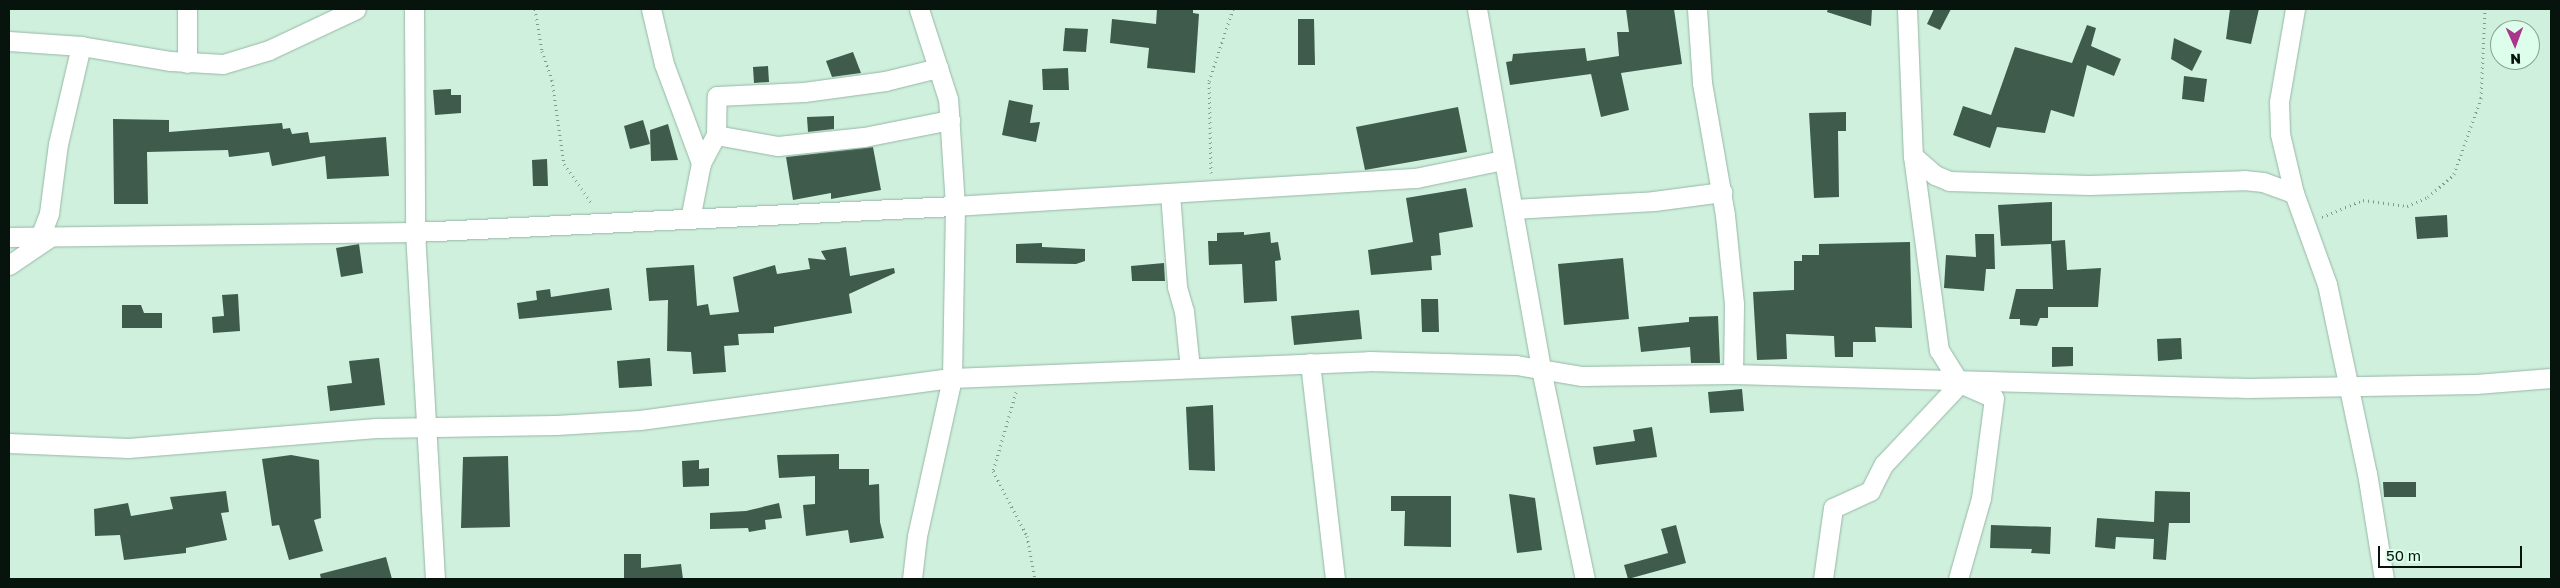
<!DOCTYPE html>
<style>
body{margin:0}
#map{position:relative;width:2560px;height:588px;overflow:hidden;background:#cff0dd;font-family:"Golos Text",sans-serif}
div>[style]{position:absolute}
.building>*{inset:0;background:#3e5b4c}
.path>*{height:3px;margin-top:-1.5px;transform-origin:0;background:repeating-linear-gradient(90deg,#819a8c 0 1px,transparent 0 5px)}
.roads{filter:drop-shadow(0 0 1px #97b7a5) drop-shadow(0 0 1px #97b7a5)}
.minor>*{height:19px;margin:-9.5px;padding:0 9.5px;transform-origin:9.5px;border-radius:9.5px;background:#fff}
span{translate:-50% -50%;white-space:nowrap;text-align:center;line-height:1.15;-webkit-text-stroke:5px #dcfeea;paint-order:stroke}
.frame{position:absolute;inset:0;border:10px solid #07130d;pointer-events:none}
.north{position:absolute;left:2490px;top:20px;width:50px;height:50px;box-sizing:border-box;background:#dcfeea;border:1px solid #87a092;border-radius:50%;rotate:178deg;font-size:14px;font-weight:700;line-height:20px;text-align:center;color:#07130d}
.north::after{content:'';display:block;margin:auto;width:18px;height:22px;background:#ab358c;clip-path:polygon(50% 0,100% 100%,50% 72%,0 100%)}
.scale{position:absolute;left:2378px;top:546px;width:144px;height:22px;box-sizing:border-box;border:2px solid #07130d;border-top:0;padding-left:6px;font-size:15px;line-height:18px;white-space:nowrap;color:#07130d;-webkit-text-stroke:4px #dcfeea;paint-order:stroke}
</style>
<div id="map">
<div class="building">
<div style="clip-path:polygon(1157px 9px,1193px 9px,1193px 13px,1199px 14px,1195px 73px,1147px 68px,1149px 48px,1110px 43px,1112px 19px,1156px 24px)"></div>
<div style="clip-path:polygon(1626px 9px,1674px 9px,1682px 64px,1621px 73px,1629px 110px,1601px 117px,1591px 74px,1510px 85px,1506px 62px,1512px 61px,1513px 54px,1585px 48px,1587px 61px,1619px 56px,1617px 32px,1629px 32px)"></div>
<div style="clip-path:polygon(1828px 9px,1872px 9px,1871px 26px,1827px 12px)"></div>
<div style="clip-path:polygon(1934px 9px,1951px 9px,1940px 30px,1927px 24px)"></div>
<div style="clip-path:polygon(2230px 9px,2259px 9px,2251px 44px,2226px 39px)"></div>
<div style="clip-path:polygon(1298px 19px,1314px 19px,1315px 65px,1298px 65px)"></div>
<div style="clip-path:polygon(2087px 25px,2096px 28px,2091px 46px,2121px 59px,2114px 76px,2087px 65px,2074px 117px,2051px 110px,2045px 133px,1997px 127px,1990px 148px,1953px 135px,1963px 106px,1991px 115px,2015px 47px,2072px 63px)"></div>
<div style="clip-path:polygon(1065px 28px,1088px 29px,1086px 52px,1063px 51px)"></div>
<div style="clip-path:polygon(2174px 38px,2202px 51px,2192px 71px,2171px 59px)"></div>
<div style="clip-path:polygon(853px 52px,861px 73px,832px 77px,826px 61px)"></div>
<div style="clip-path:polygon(768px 66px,769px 82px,754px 83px,753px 67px)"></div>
<div style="clip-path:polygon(1068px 68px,1069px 90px,1043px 90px,1042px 69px)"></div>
<div style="clip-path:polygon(2184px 76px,2207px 79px,2204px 102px,2182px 99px)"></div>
<div style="clip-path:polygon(451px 89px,451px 95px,461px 95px,461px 113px,435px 115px,433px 90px)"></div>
<div style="clip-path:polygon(1009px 100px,1033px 105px,1030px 123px,1040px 122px,1036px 142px,1002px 135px)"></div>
<div style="clip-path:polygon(1458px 107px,1467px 152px,1365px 170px,1356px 127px)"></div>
<div style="clip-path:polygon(1846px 112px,1846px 131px,1838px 131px,1839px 197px,1814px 198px,1809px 113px)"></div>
<div style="clip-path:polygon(834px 116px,834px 129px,808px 132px,807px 117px)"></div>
<div style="clip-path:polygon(113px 119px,169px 120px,169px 132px,282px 123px,283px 129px,290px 128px,292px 134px,308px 132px,310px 143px,386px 137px,389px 176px,327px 179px,325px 156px,272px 166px,269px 152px,229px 157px,228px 150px,147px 152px,148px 204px,114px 204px)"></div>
<div style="clip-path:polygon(643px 120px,650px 144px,630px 149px,624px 126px)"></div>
<div style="clip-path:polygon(668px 124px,678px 160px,651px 161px,650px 130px)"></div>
<div style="clip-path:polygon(873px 147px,881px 190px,831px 199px,831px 193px,793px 200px,786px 157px)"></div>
<div style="clip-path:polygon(547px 159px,548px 186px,533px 186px,532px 160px)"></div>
<div style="clip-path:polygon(1466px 188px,1473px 227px,1439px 233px,1441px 255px,1431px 256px,1432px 270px,1371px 275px,1368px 250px,1413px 242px,1406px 198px)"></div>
<div style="clip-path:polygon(2052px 202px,2052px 241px,2065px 240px,2067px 270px,2101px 268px,2098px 307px,2048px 307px,2048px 318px,2040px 318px,2037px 326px,2020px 325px,2020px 319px,2009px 319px,2016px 289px,2053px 289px,2051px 244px,2001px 246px,1998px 205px)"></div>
<div style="clip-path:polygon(2447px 215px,2448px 237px,2417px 239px,2415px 217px)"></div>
<div style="clip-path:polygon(1244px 232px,1244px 235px,1270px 232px,1271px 243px,1278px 242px,1281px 260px,1275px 261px,1277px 301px,1244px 303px,1242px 264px,1209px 265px,1208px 241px,1217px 241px,1217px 233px)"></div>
<div style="clip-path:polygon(1975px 234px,1994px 234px,1995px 269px,1986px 269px,1984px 291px,1944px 288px,1946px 255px,1976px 257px)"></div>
<div style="clip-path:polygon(1910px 242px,1912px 328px,1875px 327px,1876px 342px,1853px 342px,1853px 357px,1835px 357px,1834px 336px,1786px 334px,1787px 359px,1757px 360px,1753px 292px,1794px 290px,1794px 261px,1802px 261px,1802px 255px,1819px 255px,1819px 244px)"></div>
<div style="clip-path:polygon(1042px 243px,1042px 247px,1085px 249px,1085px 261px,1076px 264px,1016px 263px,1016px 244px)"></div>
<div style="clip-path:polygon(359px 244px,363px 273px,341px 277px,336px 248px)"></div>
<div style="clip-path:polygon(846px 247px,850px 276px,894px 268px,895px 273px,849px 294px,852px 313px,774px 327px,774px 333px,738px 334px,739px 345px,724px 346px,726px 372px,693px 374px,691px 352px,667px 351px,668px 300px,649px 301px,646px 268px,694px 265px,697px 306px,708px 304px,710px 315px,739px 312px,733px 277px,775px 265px,777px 274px,810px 269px,808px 258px,826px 260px,821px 251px)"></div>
<div style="clip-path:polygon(1623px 258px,1629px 319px,1564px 325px,1558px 264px)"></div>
<div style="clip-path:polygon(1164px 263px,1165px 281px,1132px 281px,1131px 266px)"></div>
<div style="clip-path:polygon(609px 288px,612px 310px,519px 319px,517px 303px,537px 300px,536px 291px,550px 289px,551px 297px)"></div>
<div style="clip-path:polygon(238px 294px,240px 331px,213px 333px,212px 317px,224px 316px,222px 295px)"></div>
<div style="clip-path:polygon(1421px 299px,1438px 299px,1439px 332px,1422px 332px)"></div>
<div style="clip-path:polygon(122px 305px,141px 305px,144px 313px,162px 313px,162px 328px,122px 328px)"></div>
<div style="clip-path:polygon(1359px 310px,1362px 339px,1294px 345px,1291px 316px)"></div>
<div style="clip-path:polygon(1718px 316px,1720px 363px,1691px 363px,1690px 347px,1641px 352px,1638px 327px,1689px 322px,1689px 317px)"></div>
<div style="clip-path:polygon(2181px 338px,2182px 359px,2158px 361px,2157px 339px)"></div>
<div style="clip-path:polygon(2052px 347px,2073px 347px,2073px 366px,2052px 367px)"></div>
<div style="clip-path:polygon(379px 358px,385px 405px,330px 411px,327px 386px,352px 383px,349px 361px)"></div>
<div style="clip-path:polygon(650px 358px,652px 386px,619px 388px,617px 361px)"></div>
<div style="clip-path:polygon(1742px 389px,1744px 411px,1710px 413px,1708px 392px)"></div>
<div style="clip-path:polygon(1213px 405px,1215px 471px,1189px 470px,1186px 407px)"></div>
<div style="clip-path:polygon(1652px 427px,1657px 457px,1596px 465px,1593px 447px,1635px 441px,1633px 430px)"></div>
<div style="clip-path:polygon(839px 454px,839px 469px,869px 469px,869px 485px,879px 484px,880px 522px,884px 538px,850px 543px,848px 530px,806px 536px,803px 505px,815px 504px,815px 476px,779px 478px,777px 455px)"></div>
<div style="clip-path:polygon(291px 455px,319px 460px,321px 518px,314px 520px,323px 551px,289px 560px,279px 525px,272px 526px,262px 459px)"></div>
<div style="clip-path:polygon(508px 456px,510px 527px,461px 528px,463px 457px)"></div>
<div style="clip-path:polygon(699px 460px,699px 469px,709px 468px,709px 486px,683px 487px,682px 461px)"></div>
<div style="clip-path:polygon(2383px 482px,2416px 482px,2416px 497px,2384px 497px)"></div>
<div style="clip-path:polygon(226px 491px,229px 512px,221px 513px,227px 540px,186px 548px,186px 553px,124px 560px,120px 535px,95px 536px,94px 509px,128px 503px,131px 516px,173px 509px,170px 497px)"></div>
<div style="clip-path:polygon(2155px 491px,2190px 492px,2190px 523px,2169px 523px,2166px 560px,2153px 559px,2154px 539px,2116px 537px,2115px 549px,2095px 547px,2097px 518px,2154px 522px)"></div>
<div style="clip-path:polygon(1509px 494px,1535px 498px,1542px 550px,1517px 553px)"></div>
<div style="clip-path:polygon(1391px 496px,1451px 496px,1451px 547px,1404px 546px,1405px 511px,1391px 511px)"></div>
<div style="clip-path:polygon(779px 503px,782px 518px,765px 520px,766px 529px,749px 532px,748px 528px,710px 529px,710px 513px,746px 511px)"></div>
<div style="clip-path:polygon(1676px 525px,1686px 563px,1628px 579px,1624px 565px,1668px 553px,1661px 529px)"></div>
<div style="clip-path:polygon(1991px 525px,2051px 527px,2050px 554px,2031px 553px,2032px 549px,1990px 548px)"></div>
<div style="clip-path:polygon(624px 554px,641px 554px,641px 568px,681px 564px,683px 579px,624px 579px)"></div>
<div style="clip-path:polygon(386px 557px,392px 579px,321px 579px,320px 574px)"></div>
</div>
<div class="path">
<div style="left:535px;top:9px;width:43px;rotate:80.5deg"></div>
<div style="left:542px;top:51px;width:31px;rotate:71deg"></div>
<div style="left:552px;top:80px;width:85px;rotate:81.9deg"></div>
<div style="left:564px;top:164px;width:50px;rotate:54.7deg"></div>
<div style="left:1211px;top:173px;width:92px;rotate:-91.2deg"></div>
<div style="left:1209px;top:81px;width:76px;rotate:-71.6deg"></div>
<div style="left:2322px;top:217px;width:44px;rotate:-22.5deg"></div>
<div style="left:2363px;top:200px;width:44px;rotate:7.8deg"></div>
<div style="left:2407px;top:206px;width:23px;rotate:-23deg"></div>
<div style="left:2428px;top:197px;width:35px;rotate:-41deg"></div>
<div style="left:2454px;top:174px;width:81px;rotate:-70.4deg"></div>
<div style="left:2481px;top:98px;width:89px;rotate:-87.4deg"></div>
<div style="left:1016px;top:392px;width:82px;rotate:106.2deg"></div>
<div style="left:993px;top:471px;width:73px;rotate:62.4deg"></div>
<div style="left:1027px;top:536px;width:44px;rotate:79.5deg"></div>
</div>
<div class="roads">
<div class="minor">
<div style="left:414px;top:9px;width:223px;rotate:89.7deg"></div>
<div style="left:415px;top:232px;width:348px;rotate:86.7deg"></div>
<div style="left:651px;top:9px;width:57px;rotate:76.7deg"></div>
<div style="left:664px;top:64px;width:106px;rotate:69.5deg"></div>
<div style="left:1477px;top:9px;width:366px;rotate:79.9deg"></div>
<div style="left:1541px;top:369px;width:215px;rotate:78.2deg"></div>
<div style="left:1697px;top:9px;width:74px;rotate:86.1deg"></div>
<div style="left:1702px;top:83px;width:134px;rotate:80.1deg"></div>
<div style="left:1725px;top:215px;width:89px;rotate:84.2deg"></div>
<div style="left:1734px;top:304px;width:70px;rotate:90.8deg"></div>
<div style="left:1907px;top:9px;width:147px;rotate:87.7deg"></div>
<div style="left:1913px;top:156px;width:196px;rotate:82.4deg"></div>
<div style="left:1939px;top:350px;width:39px;rotate:58deg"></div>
<div style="left:1960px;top:383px;width:37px;rotate:24deg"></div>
<div style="left:1994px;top:398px;width:101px;rotate:97.4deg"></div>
<div style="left:1981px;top:498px;width:84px;rotate:105.9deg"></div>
<div style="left:2295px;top:9px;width:94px;rotate:99.8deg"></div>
<div style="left:2279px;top:102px;width:32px;rotate:88deg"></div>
<div style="left:2280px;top:134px;width:61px;rotate:76.7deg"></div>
<div style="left:2294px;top:193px;width:97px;rotate:70.1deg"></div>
<div style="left:2327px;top:284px;width:193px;rotate:78.1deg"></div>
<div style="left:2367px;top:473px;width:107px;rotate:80.9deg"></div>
<div style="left:9px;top:41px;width:72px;rotate:4deg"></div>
<div style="left:81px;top:46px;width:91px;rotate:9.5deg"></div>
<div style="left:171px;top:61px;width:52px;rotate:3.3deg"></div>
<div style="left:223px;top:64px;width:48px;rotate:-16.9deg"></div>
<div style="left:269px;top:50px;width:96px;rotate:-25.2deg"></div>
<div style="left:187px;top:63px;width:54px;rotate:-90deg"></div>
<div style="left:716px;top:135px;width:63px;rotate:10.1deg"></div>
<div style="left:778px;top:146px;width:86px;rotate:-6deg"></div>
<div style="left:864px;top:137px;width:88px;rotate:-11.2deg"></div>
<div style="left:1913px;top:156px;width:29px;rotate:41deg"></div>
<div style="left:1935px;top:175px;width:15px;rotate:23deg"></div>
<div style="left:1949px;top:181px;width:140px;rotate:1.6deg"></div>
<div style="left:2089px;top:185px;width:155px;rotate:-1.8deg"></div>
<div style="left:2244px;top:180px;width:19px;rotate:6deg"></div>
<div style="left:2263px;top:182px;width:33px;rotate:20deg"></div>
<div style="left:1170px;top:193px;width:94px;rotate:85.7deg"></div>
<div style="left:1177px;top:287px;width:25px;rotate:74deg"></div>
<div style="left:1184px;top:311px;width:57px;rotate:84deg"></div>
<div style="left:1513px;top:209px;width:141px;rotate:-3.2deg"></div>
<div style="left:1654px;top:201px;width:69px;rotate:-7.5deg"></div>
<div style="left:690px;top:219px;width:57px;rotate:-78.9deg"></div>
<div style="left:701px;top:163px;width:32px;rotate:-62deg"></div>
<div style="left:716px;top:135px;width:39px;rotate:-89deg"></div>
<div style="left:717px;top:96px;width:87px;rotate:-2.6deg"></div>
<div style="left:804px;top:92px;width:82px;rotate:-7.7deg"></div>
<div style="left:885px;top:81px;width:55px;rotate:-13.8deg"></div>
<div style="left:9px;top:237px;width:406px;rotate:-0.7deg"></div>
<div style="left:415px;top:232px;width:541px;rotate:-2.76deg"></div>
<div style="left:955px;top:206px;width:462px;rotate:-3.5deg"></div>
<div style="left:1416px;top:178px;width:89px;rotate:-11.7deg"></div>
<div style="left:40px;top:237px;width:26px;rotate:-69deg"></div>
<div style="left:49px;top:213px;width:70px;rotate:-82.6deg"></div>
<div style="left:58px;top:144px;width:101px;rotate:-76.8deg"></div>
<div style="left:9px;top:265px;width:50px;rotate:-34.3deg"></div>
<div style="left:1310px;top:363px;width:217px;rotate:83.4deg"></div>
<div style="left:9px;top:443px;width:119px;rotate:2.4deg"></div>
<div style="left:128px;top:448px;width:252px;rotate:-4.6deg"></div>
<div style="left:379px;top:428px;width:177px;rotate:-1deg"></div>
<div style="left:556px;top:425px;width:84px;rotate:-3.4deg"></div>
<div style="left:640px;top:420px;width:315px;rotate:-7.7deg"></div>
<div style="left:952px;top:378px;width:417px;rotate:-2.3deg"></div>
<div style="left:1369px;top:361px;width:147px;rotate:1.6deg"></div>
<div style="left:1516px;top:365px;width:67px;rotate:9.5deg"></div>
<div style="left:1582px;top:376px;width:151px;rotate:-0.8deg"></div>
<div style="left:1733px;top:374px;width:515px;rotate:1.56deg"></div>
<div style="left:2248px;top:388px;width:228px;rotate:-1deg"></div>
<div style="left:2476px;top:384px;width:75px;rotate:-4.6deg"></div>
<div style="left:912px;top:579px;width:43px;rotate:-83.4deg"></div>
<div style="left:917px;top:536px;width:162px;rotate:-77.5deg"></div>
<div style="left:952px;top:378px;width:172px;rotate:-89deg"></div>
<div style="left:955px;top:206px;width:107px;rotate:-93.7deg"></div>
<div style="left:948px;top:99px;width:95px;rotate:-107.9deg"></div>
<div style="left:1823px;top:579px;width:72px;rotate:-82deg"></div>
<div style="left:1833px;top:508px;width:41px;rotate:-24.7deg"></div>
<div style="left:1870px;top:491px;width:30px;rotate:-63deg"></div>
<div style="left:1884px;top:464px;width:111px;rotate:-46.8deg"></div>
</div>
</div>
<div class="frame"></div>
<div class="north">N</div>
<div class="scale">50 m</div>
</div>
